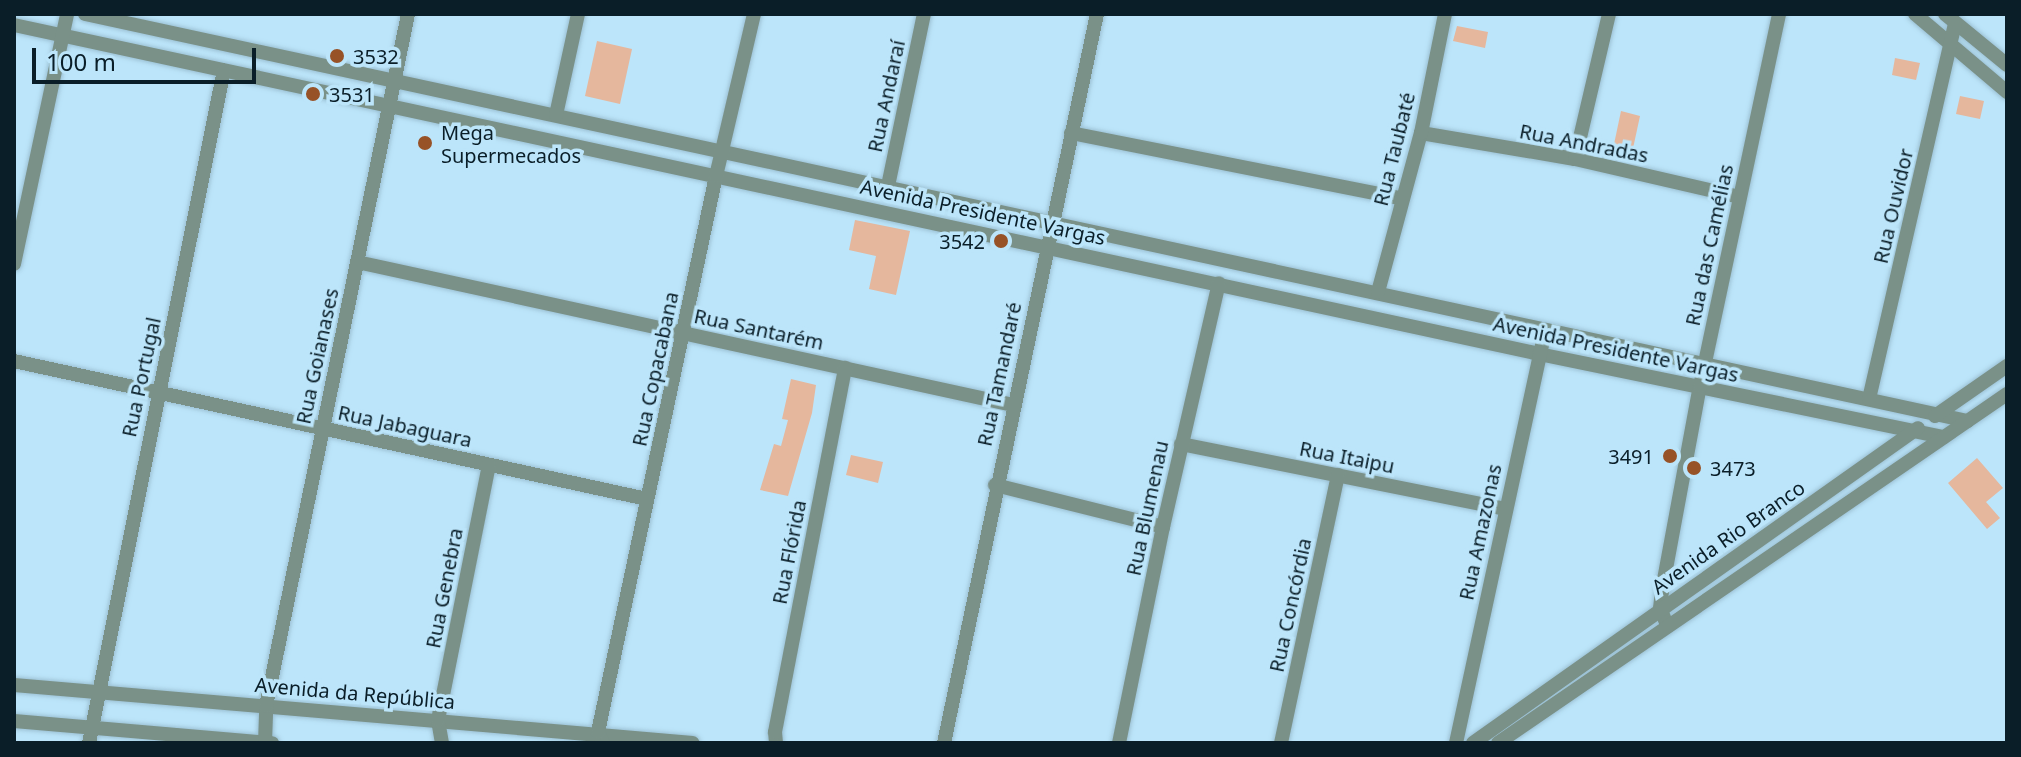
<!DOCTYPE html>
<meta charset="utf-8">
<style>
body{margin:0}
#map{position:relative;width:2021px;height:757px;overflow:hidden;background:#bce5fa;font-family:"Noto Sans",sans-serif}
div>[style]{position:absolute}
.building>*{inset:0;background:#e5b79d}
.roads{filter:drop-shadow(0 0 2px #9cc1d4) drop-shadow(0 0 2px #9cc1d4)}
.minor>*{height:14px;margin:-7px;padding:0 7px;transform-origin:7px;border-radius:7px;background:#7a9188}
.dots>*{width:22px;height:22px;translate:-50% -50%;box-sizing:border-box;border:4px solid #bce5fa;border-radius:50%}
span{translate:-50% -50%;white-space:nowrap;text-align:center;line-height:1.15;-webkit-text-stroke:7px #bce5fa;paint-order:stroke}
.poi-label{font-size:20px;color:#0a1e28}
.left{translate:0 -50%;text-align:left}
.right{translate:-100% -50%;text-align:right}
.street-label{font-size:20px;color:#0a1e28}
.frame{position:absolute;inset:0;border:16px solid #0a1e28;pointer-events:none}
.scale{position:absolute;left:32px;top:48px;width:224px;height:36px;box-sizing:border-box;border:4px solid #0a1e28;border-top:0;padding-left:10px;font-size:24px;line-height:28px;white-space:nowrap;color:#0a1e28;-webkit-text-stroke:6px #bce5fa;paint-order:stroke}
</style>
<div id="map">
<div class="building">
<div style="clip-path:polygon(1457px 26px,1488px 32px,1485px 48px,1453px 41px)"></div>
<div style="clip-path:polygon(597px 41px,632px 49px,620px 104px,585px 96px)"></div>
<div style="clip-path:polygon(1895px 58px,1920px 63px,1916px 80px,1892px 75px)"></div>
<div style="clip-path:polygon(1960px 96px,1984px 101px,1980px 119px,1956px 114px)"></div>
<div style="clip-path:polygon(1621px 111px,1640px 116px,1632px 153px,1613px 149px)"></div>
<div style="clip-path:polygon(855px 220px,910px 231px,896px 295px,869px 289px,876px 256px,849px 250px)"></div>
<div style="clip-path:polygon(791px 379px,816px 385px,812px 413px,788px 496px,760px 490px,774px 444px,781px 446px,788px 420px,782px 419px)"></div>
<div style="clip-path:polygon(851px 455px,883px 462px,878px 483px,846px 475px)"></div>
<div style="clip-path:polygon(1977px 458px,2003px 488px,1986px 502px,2000px 518px,1987px 529px,1948px 483px)"></div>
</div>
<div class="roads">
<div class="minor">
<div style="left:85px;top:14px;width:1926px;rotate:12.2deg"></div>
<div style="left:1915px;top:14px;width:121px;rotate:40.3deg"></div>
<div style="left:1945px;top:14px;width:80px;rotate:39.4deg"></div>
<div style="left:14px;top:25px;width:1560px;rotate:12.17deg"></div>
<div style="left:1539px;top:354px;width:413px;rotate:11.6deg"></div>
<div style="left:556px;top:115px;width:103px;rotate:-77.7deg"></div>
<div style="left:1071px;top:133px;width:338px;rotate:11.2deg"></div>
<div style="left:1421px;top:133px;width:156px;rotate:9.6deg"></div>
<div style="left:1575px;top:159px;width:168px;rotate:13deg"></div>
<div style="left:1575px;top:159px;width:149px;rotate:-76.8deg"></div>
<div style="left:888px;top:186px;width:176px;rotate:-78.2deg"></div>
<div style="left:357px;top:262px;width:671px;rotate:12.3deg"></div>
<div style="left:14px;top:264px;width:256px;rotate:-78deg"></div>
<div style="left:1378px;top:292px;width:165px;rotate:-74.9deg"></div>
<div style="left:1421px;top:133px;width:121px;rotate:-78.6deg"></div>
<div style="left:14px;top:361px;width:648px;rotate:12.3deg"></div>
<div style="left:1869px;top:399px;width:386px;rotate:-77.1deg"></div>
<div style="left:1935px;top:416px;width:88px;rotate:-34.8deg"></div>
<div style="left:1181px;top:444px;width:330px;rotate:11.3deg"></div>
<div style="left:995px;top:485px;width:173px;rotate:14deg"></div>
<div style="left:1667px;top:625px;width:18px;rotate:-112deg"></div>
<div style="left:1660px;top:608px;width:23px;rotate:-83deg"></div>
<div style="left:1663px;top:585px;width:202px;rotate:-79.5deg"></div>
<div style="left:1700px;top:386px;width:380px;rotate:-78deg"></div>
<div style="left:14px;top:685px;width:681px;rotate:4.88deg"></div>
<div style="left:14px;top:721px;width:259px;rotate:4.9deg"></div>
<div style="left:89px;top:743px;width:686px;rotate:-78.66deg"></div>
<div style="left:265px;top:743px;width:37px;rotate:-88deg"></div>
<div style="left:266px;top:706px;width:706px;rotate:-78.4deg"></div>
<div style="left:442px;top:743px;width:23px;rotate:-100deg"></div>
<div style="left:438px;top:720px;width:260px;rotate:-78.7deg"></div>
<div style="left:603px;top:743px;width:12px;rotate:-114deg"></div>
<div style="left:598px;top:732px;width:568px;rotate:-78.02deg"></div>
<div style="left:716px;top:176px;width:166px;rotate:-76.8deg"></div>
<div style="left:776px;top:743px;width:11px;rotate:-95deg"></div>
<div style="left:775px;top:732px;width:371px;rotate:-79.1deg"></div>
<div style="left:944px;top:743px;width:745px;rotate:-78.15deg"></div>
<div style="left:1119px;top:743px;width:220px;rotate:-78.5deg"></div>
<div style="left:1163px;top:527px;width:250px;rotate:-77.1deg"></div>
<div style="left:1281px;top:743px;width:274px;rotate:-78deg"></div>
<div style="left:1456px;top:743px;width:422px;rotate:-77.8deg"></div>
<div style="left:1473px;top:743px;width:545px;rotate:-35.29deg"></div>
<div style="left:1498px;top:743px;width:617px;rotate:-34.44deg"></div>
</div>
</div>
<div class="dots">
<div style="left:337px;top:56px;background:#975227"></div>
<div style="left:313px;top:94px;background:#975227"></div>
<div style="left:425px;top:143px;background:#975227"></div>
<div style="left:1001px;top:241px;background:#975227"></div>
<div style="left:1670px;top:456px;background:#975227"></div>
<div style="left:1694px;top:468px;background:#975227"></div>
</div>
<div class="poi-label">
<span class="left" style="left:353px;top:56px">3532</span>
<span class="left" style="left:329px;top:94px">3531</span>
<span class="left" style="left:441px;top:144px">Mega<br>Supermecados</span>
<span class="right" style="left:985px;top:241px">3542</span>
<span class="right" style="left:1654px;top:456px">3491</span>
<span class="left" style="left:1710px;top:468px">3473</span>
</div>
<div class="street-label">
<span style="left:886px;top:96px;rotate:-78deg">Rua Andaraí</span>
<span style="left:1584px;top:143px;rotate:11deg">Rua Andradas</span>
<span style="left:1394px;top:149px;rotate:-76deg">Rua Taubaté</span>
<span style="left:1893px;top:206px;rotate:-77deg">Rua Ouvidor</span>
<span style="left:983px;top:212px;rotate:12deg">Avenida Presidente Vargas</span>
<span style="left:1709px;top:245px;rotate:-78deg">Rua das Camélias</span>
<span style="left:759px;top:329px;rotate:12deg">Rua Santarém</span>
<span style="left:1616px;top:349px;rotate:12deg">Avenida Presidente Vargas</span>
<span style="left:317px;top:356px;rotate:-78deg">Rua Goianases</span>
<span style="left:655px;top:369px;rotate:-78deg">Rua Copacabana</span>
<span style="left:999px;top:374px;rotate:-78deg">Rua Tamandaré</span>
<span style="left:141px;top:377px;rotate:-78deg">Rua Portugal</span>
<span style="left:405px;top:426px;rotate:12deg">Rua Jabaguara</span>
<span style="left:1347px;top:457px;rotate:11deg">Rua Itaipu</span>
<span style="left:1147px;top:508px;rotate:-78deg">Rua Blumenau</span>
<span style="left:1480px;top:532px;rotate:-78deg">Rua Amazonas</span>
<span style="left:1728px;top:537px;rotate:-35deg">Avenida Rio Branco</span>
<span style="left:789px;top:552px;rotate:-79deg">Rua Flórida</span>
<span style="left:444px;top:588px;rotate:-79deg">Rua Genebra</span>
<span style="left:1290px;top:605px;rotate:-78deg">Rua Concórdia</span>
<span style="left:355px;top:693px;rotate:5deg">Avenida da República</span>
</div>
<div class="frame"></div>
<div class="scale">100 m</div>
</div>
